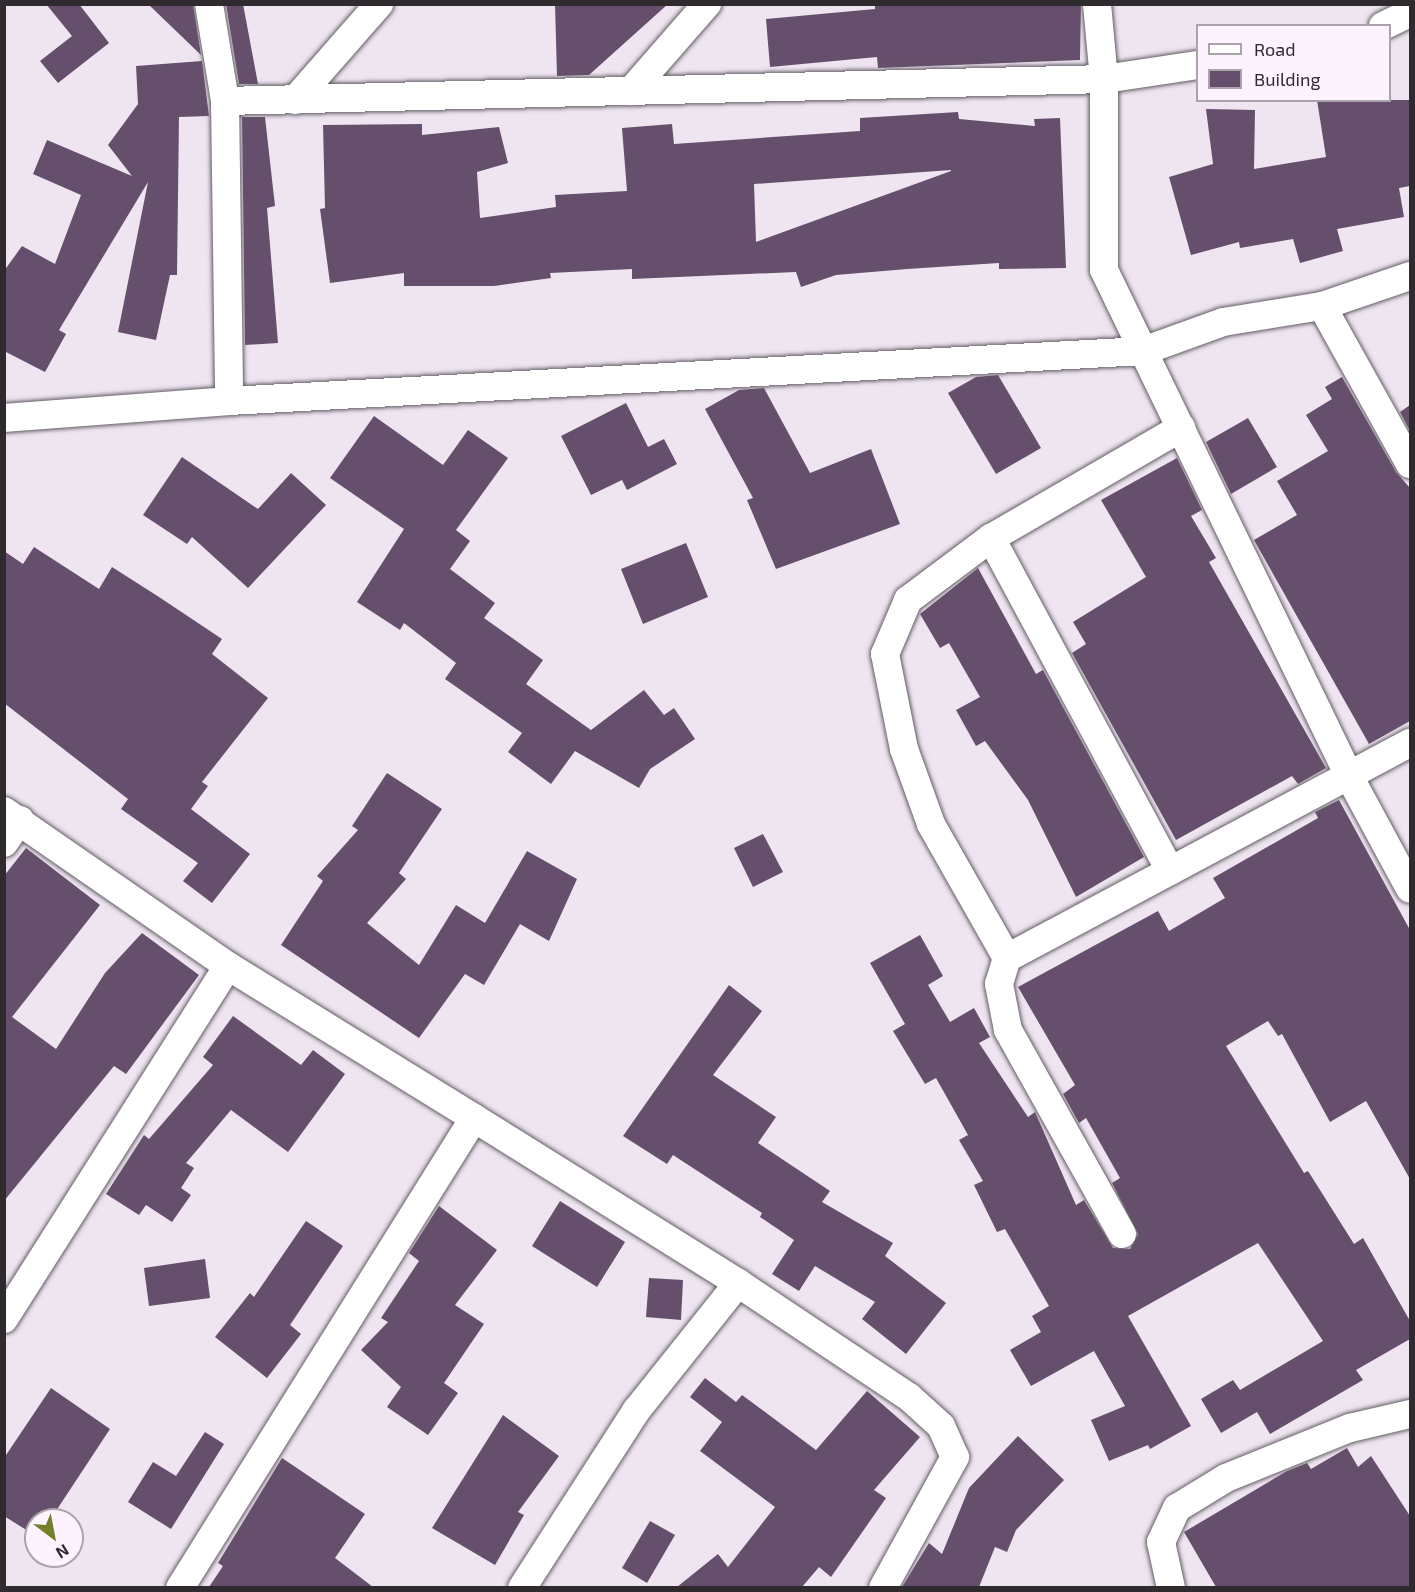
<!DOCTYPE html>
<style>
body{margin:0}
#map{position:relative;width:1415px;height:1592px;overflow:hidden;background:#eee5f0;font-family:"Exo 2",sans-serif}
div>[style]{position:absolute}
.building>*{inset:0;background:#664f6c}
.roads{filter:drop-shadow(0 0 2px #635c65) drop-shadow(0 0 2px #635c65)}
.minor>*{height:28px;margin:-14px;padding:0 14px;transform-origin:14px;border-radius:14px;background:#fff}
span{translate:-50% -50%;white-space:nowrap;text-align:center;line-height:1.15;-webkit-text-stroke:6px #fcf3fe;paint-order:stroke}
.frame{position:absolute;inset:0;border:6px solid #2e2a2e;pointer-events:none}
.legend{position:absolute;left:1196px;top:24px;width:195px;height:78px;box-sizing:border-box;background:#fcf3fe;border:2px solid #aaa3ab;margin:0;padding:8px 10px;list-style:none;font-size:18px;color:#2e2a2e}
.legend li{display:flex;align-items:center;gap:12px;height:30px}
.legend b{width:30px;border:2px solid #aaa3ab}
.north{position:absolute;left:24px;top:1508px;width:60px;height:60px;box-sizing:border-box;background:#fcf3fe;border:2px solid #aaa3ab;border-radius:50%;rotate:148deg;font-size:16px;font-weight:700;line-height:24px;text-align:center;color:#2e2a2e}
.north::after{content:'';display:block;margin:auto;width:21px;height:27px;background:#747f2b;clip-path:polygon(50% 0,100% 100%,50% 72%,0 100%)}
</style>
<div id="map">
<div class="building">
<div style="clip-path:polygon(46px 4px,79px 4px,109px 43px,58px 83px,40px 61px,72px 36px)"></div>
<div style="clip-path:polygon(148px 4px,193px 4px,201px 55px)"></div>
<div style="clip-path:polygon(226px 4px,243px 4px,258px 84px,239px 84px)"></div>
<div style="clip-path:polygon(555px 4px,668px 4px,589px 75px,557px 76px)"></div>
<div style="clip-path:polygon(875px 4px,1081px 4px,1080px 60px,878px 68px,877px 57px,770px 67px,766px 19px,875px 9px)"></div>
<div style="clip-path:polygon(202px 61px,209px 116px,179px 117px,177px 275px,170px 275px,156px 340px,118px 332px,148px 182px,59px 330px,66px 334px,45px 372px,4px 351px,4px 271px,22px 246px,55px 264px,81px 195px,33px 174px,47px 140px,132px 176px,108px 145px,138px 104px,136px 66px)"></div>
<div style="clip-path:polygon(1317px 100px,1410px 100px,1410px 186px,1399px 188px,1404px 217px,1337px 229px,1343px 251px,1300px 263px,1293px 239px,1240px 248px,1239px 242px,1191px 255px,1169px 177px,1213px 164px,1206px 109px,1255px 110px,1254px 169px,1326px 157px)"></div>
<div style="clip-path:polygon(evenodd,958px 112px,959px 119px,1035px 126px,1034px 119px,1060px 118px,1066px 268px,999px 269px,999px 263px,907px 269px,836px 275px,801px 287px,796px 272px,632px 279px,632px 269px,550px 273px,551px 278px,494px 286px,404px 286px,404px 273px,330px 283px,320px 209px,325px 208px,323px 125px,422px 124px,422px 135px,499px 127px,508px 163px,477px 172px,480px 218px,556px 207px,555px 195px,627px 191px,622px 128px,672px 124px,674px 144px,860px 131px,860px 118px,958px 112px,951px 170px,951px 171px,756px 242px,754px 184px,951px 170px)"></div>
<div style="clip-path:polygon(242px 117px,265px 117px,275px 206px,267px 208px,278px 343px,245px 345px)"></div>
<div style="clip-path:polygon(998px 375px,1041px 448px,996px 474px,948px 393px,976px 377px)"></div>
<div style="clip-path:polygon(1342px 377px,1396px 472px,1410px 488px,1410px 721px,1369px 744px,1254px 540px,1297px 515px,1277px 481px,1328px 451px,1306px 415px,1332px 399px,1325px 387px)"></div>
<div style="clip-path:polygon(764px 388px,810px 473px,871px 449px,900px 524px,776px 569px,747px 500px,753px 498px,705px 409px,739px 390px)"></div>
<div style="clip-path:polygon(626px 403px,648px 447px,664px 439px,677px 464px,627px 490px,622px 480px,591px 495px,561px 436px)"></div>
<div style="clip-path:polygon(1410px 405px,1410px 431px,1400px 412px)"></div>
<div style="clip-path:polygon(374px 416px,443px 465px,468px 430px,508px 458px,456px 530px,470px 541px,450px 569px,495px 603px,484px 618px,543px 660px,526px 684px,591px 730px,644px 690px,664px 715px,674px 708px,695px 739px,650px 769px,639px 788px,575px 751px,551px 784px,508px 752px,522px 733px,445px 679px,456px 663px,404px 623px,400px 630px,357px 602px,404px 529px,330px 478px)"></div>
<div style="clip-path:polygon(1248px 418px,1277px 467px,1231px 494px,1206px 442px)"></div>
<div style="clip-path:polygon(182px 457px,258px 509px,291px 473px,326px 505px,248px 588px,192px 537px,187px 544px,143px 515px)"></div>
<div style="clip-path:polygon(1177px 458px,1202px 510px,1191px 516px,1216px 558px,1209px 562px,1326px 768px,1298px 784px,1292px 776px,1176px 840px,1072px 653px,1086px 644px,1073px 622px,1146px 577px,1101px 500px)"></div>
<div style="clip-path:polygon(686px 543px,708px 597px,643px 624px,621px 569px)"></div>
<div style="clip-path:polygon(34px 547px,99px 589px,112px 567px,159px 597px,222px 639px,212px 654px,268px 698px,202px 782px,208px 786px,191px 809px,250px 854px,212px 903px,183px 881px,198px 863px,121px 809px,128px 799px,4px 703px,4px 551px,23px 564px)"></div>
<div style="clip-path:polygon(978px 568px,1036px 674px,1043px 670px,1144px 857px,1076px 897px,1028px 800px,985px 741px,976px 746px,956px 710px,980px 697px,949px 643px,940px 648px,920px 614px)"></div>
<div style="clip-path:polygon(387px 773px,442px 809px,399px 873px,406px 879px,367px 923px,419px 965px,456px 905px,485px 923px,527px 851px,577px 879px,549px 941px,520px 924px,484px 985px,465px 974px,419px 1038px,281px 945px,323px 881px,317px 876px,358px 830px,352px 826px)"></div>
<div style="clip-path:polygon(1339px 800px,1410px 930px,1410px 1179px,1366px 1101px,1330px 1122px,1282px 1034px,1278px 1036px,1268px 1021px,1226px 1046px,1304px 1173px,1308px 1171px,1354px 1244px,1363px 1238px,1410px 1321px,1410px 1339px,1356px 1370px,1363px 1380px,1270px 1434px,1257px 1412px,1221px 1433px,1201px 1399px,1233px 1380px,1240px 1390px,1323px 1341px,1258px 1243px,1128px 1316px,1191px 1426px,1150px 1449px,1148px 1445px,1109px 1461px,1091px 1420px,1125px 1406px,1094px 1351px,1031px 1386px,1010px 1350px,1041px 1332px,1032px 1316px,1049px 1306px,1005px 1229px,997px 1232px,974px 1185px,983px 1181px,959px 1140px,968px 1135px,936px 1078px,925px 1084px,893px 1031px,905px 1024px,870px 963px,920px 935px,943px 976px,928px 985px,950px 1022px,974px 1008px,990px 1037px,979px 1043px,1028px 1117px,1035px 1112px,1076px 1205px,1084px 1200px,1113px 1248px,1130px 1249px,1138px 1234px,1112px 1183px,1120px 1178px,1086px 1118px,1079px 1123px,1063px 1094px,1075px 1085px,1018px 987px,1158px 911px,1169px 931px,1225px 898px,1213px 878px,1318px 818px,1315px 812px)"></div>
<div style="clip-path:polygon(763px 834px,783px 872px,753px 887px,734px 848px)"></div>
<div style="clip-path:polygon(26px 848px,100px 905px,12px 1017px,56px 1049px,105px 973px,142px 933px,199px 975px,126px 1074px,114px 1066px,4px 1201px,4px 876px)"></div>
<div style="clip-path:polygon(729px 985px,762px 1011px,713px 1075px,776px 1117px,758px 1143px,830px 1191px,822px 1202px,893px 1243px,885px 1256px,946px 1303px,906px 1354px,862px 1319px,875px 1302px,815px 1266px,799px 1291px,772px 1274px,794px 1240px,760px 1217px,762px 1213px,673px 1155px,667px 1164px,623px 1136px)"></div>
<div style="clip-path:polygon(233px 1016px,301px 1065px,313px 1050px,345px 1074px,288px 1152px,231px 1110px,186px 1163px,194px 1168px,181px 1188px,191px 1195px,172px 1222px,146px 1205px,139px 1215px,106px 1194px,144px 1135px,149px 1139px,213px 1065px,203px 1057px)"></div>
<div style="clip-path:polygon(560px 1201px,625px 1242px,597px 1287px,532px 1246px)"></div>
<div style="clip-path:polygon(439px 1206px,497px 1250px,455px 1305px,484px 1324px,444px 1383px,458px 1393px,428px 1435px,387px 1407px,401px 1387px,361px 1350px,388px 1322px,381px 1318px,419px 1261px,409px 1253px)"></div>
<div style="clip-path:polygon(306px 1221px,343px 1246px,290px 1325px,301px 1334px,267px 1378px,215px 1337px,250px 1293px,254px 1297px)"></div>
<div style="clip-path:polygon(205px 1259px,210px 1298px,149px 1306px,144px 1268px)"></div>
<div style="clip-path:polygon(649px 1278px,683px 1280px,681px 1320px,646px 1317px)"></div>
<div style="clip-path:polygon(705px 1378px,736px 1402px,742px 1395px,816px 1450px,867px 1391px,920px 1437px,874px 1490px,886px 1498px,831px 1577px,819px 1567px,802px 1587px,677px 1587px,718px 1554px,728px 1567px,775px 1507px,700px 1451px,722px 1422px,690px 1397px)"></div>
<div style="clip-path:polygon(51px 1388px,110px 1429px,50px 1520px,36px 1520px,36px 1536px,4px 1516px,4px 1458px)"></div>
<div style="clip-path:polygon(503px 1415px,559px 1456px,518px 1512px,524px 1515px,495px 1565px,432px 1528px)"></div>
<div style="clip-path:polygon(205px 1432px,224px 1444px,171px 1529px,128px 1502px,153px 1462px,176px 1476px)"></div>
<div style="clip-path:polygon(1018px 1436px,1064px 1480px,1016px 1530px,1007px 1552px,995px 1547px,979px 1587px,902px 1587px,929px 1543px,942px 1554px,969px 1488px)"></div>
<div style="clip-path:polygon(1347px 1448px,1358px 1467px,1371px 1456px,1410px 1516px,1410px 1587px,1216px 1587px,1184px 1532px,1287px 1471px,1307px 1463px,1311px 1469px)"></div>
<div style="clip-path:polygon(282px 1458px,365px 1514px,335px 1558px,373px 1587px,209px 1587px,223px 1566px,218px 1563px)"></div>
<div style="clip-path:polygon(650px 1521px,675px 1535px,647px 1583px,622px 1568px)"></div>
</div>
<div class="roads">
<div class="minor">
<div style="left:209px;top:4px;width:98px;rotate:80.6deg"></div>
<div style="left:225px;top:101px;width:300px;rotate:89.2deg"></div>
<div style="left:1097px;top:4px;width:75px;rotate:84.7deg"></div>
<div style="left:1104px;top:79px;width:191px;rotate:90deg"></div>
<div style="left:1104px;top:270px;width:562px;rotate:64.16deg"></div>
<div style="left:1349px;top:776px;width:128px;rotate:61.6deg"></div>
<div style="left:1383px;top:26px;width:30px;rotate:-26deg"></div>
<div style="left:631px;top:91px;width:116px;rotate:-48.9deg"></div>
<div style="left:295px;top:100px;width:128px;rotate:-48.8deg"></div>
<div style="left:225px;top:101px;width:879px;rotate:-1.43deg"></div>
<div style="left:1104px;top:79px;width:95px;rotate:-8.5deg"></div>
<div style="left:1322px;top:306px;width:181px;rotate:60.9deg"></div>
<div style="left:4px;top:418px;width:226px;rotate:-4.3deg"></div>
<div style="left:229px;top:401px;width:915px;rotate:-3.13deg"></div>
<div style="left:1143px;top:351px;width:85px;rotate:-19.9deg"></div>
<div style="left:1223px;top:322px;width:100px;rotate:-9.2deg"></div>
<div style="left:1322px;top:306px;width:93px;rotate:-18.8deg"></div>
<div style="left:991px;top:538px;width:378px;rotate:61.7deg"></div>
<div style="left:4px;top:811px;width:272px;rotate:34.7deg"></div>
<div style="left:228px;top:966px;width:289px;rotate:31.7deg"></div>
<div style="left:474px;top:1118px;width:554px;rotate:122.03deg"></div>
<div style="left:4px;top:843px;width:28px;rotate:-55deg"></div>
<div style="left:1007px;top:958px;width:154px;rotate:-119.6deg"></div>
<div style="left:931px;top:824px;width:80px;rotate:-109.8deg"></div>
<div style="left:904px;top:749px;width:97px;rotate:-101.3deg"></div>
<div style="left:885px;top:654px;width:59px;rotate:-66.9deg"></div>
<div style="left:908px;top:600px;width:104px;rotate:-36.8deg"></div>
<div style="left:991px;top:538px;width:220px;rotate:-30.1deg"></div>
<div style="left:474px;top:1118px;width:311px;rotate:32deg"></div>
<div style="left:738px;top:1283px;width:206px;rotate:33.7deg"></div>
<div style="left:909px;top:1397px;width:43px;rotate:42.2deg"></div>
<div style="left:941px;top:1426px;width:34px;rotate:66deg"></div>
<div style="left:955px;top:1457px;width:149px;rotate:118.8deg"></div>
<div style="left:1122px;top:1234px;width:234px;rotate:-119.2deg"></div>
<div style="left:1008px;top:1030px;width:47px;rotate:-101.1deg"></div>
<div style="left:999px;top:984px;width:27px;rotate:-73deg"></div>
<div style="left:1007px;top:958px;width:457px;rotate:-28.1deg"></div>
<div style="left:4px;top:1319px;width:418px;rotate:-57.6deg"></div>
<div style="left:522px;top:1588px;width:211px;rotate:-57.2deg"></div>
<div style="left:636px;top:1411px;width:164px;rotate:-51.4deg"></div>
<div style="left:1171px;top:1588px;width:47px;rotate:-102.3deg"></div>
<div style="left:1161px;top:1542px;width:38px;rotate:-65deg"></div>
<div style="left:1177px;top:1508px;width:57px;rotate:-31.5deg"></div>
<div style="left:1226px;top:1478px;width:134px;rotate:-22deg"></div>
<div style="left:1350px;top:1428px;width:62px;rotate:-13.1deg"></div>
</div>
</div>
<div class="frame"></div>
<ul class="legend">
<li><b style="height:8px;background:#fff"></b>Road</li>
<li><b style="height:16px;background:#664f6c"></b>Building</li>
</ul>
<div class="north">N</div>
</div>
